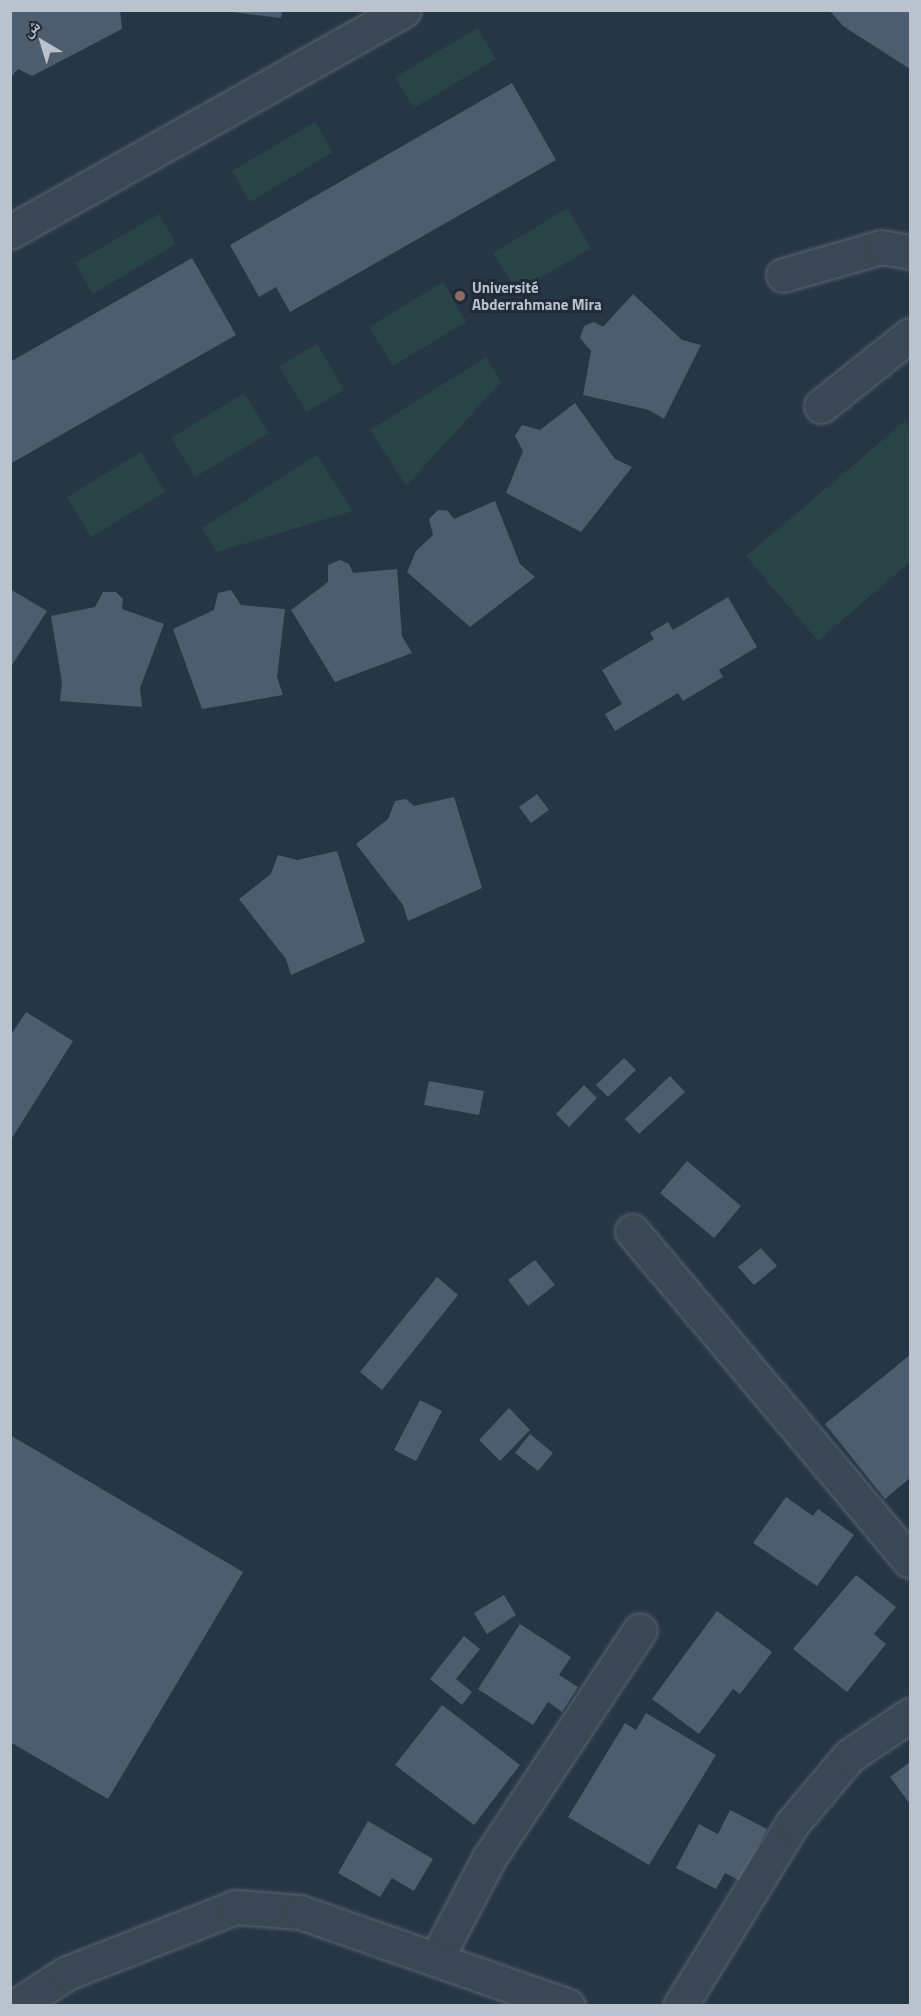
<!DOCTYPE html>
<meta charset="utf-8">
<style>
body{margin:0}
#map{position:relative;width:921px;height:2016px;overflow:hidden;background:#263645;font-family:"Titillium Web","Noto Naskh Arabic",sans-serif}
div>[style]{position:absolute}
.green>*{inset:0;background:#294446}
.building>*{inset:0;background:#4d5d6e}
.roads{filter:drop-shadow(0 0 2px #5a6571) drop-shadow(0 0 2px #5a6571)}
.minor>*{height:33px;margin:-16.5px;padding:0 16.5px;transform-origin:16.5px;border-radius:16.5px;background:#3b4754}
.dots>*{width:16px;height:16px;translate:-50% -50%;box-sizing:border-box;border:3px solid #202c3a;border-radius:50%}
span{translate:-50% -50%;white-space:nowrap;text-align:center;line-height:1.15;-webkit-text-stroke:6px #202c3a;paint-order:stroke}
.poi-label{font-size:15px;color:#b9c2cd;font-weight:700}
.left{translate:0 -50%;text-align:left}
.frame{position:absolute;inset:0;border:12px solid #b9c2cd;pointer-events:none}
.north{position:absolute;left:12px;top:12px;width:60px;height:60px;-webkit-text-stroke:4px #202c3a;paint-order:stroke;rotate:322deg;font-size:16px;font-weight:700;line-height:24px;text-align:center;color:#b9c2cd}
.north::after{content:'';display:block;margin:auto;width:21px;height:27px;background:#b9c2cd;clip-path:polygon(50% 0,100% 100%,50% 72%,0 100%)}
</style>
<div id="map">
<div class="green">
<div style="clip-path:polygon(478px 28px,496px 59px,414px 108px,395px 77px)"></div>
<div style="clip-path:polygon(315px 122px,333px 152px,250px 202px,232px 171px)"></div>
<div style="clip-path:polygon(567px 208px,591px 248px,517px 292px,493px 253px)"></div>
<div style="clip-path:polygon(159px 214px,176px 244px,93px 294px,75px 263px)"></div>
<div style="clip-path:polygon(443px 282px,466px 322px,393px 366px,369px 327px)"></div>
<div style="clip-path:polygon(317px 344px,344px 390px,306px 412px,279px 366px)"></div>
<div style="clip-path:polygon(486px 357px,501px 382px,406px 486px,370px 430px)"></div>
<div style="clip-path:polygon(244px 393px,269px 433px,195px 477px,171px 438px)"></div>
<div style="clip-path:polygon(905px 421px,910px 428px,910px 562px,818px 641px,746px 556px)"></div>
<div style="clip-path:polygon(141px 452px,165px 492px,91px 537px,67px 497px)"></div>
<div style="clip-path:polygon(317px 455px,353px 511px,217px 552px,202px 528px)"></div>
</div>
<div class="building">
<div style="clip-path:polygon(10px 10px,120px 10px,122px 29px,32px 76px,18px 69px,10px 78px)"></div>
<div style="clip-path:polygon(217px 10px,282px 10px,281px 18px)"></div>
<div style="clip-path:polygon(829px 10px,910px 10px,910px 69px,843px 26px)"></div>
<div style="clip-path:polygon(512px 83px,556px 160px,290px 312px,276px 287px,259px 297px,230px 245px)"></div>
<div style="clip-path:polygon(192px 258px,236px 335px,10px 464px,10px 362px)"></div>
<div style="clip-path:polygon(633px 294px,682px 340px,701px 345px,664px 419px,649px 410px,583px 395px,591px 351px,580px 338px,584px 326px,594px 322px,603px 327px)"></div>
<div style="clip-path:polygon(575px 403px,615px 459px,632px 467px,581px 532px,506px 493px,523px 451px,515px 436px,522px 425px,540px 430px)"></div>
<div style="clip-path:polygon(495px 501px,520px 564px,535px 577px,470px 627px,407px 572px,416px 551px,433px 535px,429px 519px,438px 510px,448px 511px,454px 519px)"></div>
<div style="clip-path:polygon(340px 560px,349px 564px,353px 573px,397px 569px,402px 636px,412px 653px,335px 682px,291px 610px,328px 582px,328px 565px)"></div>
<div style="clip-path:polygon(10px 589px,47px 611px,10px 668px)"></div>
<div style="clip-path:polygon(231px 590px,241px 605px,285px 609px,277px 677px,283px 695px,202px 709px,173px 629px,214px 610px,218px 593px)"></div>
<div style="clip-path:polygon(103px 592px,116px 592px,123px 599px,122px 609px,164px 624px,140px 688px,142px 707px,60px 701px,62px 683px,51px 616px,95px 607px)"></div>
<div style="clip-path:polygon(728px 597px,757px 647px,719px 670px,723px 677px,683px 701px,678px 693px,615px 731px,605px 714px,622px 704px,602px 670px,654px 639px,650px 633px,668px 622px,673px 630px)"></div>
<div style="clip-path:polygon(537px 794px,549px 810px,531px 823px,519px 807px)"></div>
<div style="clip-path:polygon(454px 797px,482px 888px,408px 921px,403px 905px,356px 844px,388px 819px,395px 801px,406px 799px,414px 806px)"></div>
<div style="clip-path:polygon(337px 851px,365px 942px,291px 975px,286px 959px,239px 899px,271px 874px,278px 855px,297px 860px)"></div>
<div style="clip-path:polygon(26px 1012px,73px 1041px,10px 1141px,10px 1036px)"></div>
<div style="clip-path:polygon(624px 1058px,636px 1070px,608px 1097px,596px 1085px)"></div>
<div style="clip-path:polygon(670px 1076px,685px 1092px,639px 1134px,625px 1119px)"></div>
<div style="clip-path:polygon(429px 1081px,484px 1091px,479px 1115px,424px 1105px)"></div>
<div style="clip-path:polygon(584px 1085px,597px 1098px,569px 1127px,556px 1114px)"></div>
<div style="clip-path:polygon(687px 1161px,741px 1206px,714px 1238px,660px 1193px)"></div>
<div style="clip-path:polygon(761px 1248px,777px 1266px,754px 1285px,738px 1267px)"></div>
<div style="clip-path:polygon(535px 1260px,555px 1285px,528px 1306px,508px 1280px)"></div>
<div style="clip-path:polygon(437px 1277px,458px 1295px,382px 1390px,360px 1372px)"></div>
<div style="clip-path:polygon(910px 1355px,910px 1478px,885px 1499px,825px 1424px)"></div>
<div style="clip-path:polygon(420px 1400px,442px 1411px,416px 1461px,394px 1450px)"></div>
<div style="clip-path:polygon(509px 1408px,530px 1430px,500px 1461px,479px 1440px)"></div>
<div style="clip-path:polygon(530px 1434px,553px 1453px,538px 1471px,515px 1453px)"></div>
<div style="clip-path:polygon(10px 1435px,243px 1572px,108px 1799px,10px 1742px)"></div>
<div style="clip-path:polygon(786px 1497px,813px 1516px,818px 1509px,854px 1535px,817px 1586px,753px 1543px)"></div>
<div style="clip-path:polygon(856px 1575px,896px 1607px,874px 1634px,886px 1644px,847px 1692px,793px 1649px)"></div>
<div style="clip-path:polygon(504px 1595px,516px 1615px,487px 1634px,474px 1613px)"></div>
<div style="clip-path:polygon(717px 1611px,772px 1652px,740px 1694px,733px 1689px,699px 1734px,652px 1699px)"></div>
<div style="clip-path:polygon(520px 1624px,571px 1657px,559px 1675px,578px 1687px,562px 1712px,548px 1702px,533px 1725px,478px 1689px)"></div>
<div style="clip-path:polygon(464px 1636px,480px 1649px,456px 1679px,472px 1692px,462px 1705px,430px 1679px)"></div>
<div style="clip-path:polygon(442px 1705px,520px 1765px,474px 1825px,395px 1765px)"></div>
<div style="clip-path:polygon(646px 1713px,716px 1755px,649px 1865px,568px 1817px,625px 1723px,636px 1730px)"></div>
<div style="clip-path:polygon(910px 1762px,910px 1804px,890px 1777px)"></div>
<div style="clip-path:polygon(730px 1810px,767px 1829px,740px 1881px,725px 1873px,716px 1889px,676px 1868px,699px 1824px,718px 1834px)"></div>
<div style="clip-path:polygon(368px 1821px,433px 1859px,414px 1891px,392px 1878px,380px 1897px,338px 1873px)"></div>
</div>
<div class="roads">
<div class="minor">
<div style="left:10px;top:232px;width:452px;rotate:-29.4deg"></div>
<div style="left:783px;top:275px;width:102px;rotate:-15.9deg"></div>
<div style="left:881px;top:247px;width:29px;rotate:10deg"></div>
<div style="left:821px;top:406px;width:114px;rotate:-38.6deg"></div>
<div style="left:632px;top:1231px;width:431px;rotate:49.9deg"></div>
<div style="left:436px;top:1959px;width:114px;rotate:-62.3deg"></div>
<div style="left:489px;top:1858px;width:273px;rotate:-56.5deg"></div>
<div style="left:16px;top:2006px;width:61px;rotate:-32.9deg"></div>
<div style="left:67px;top:1973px;width:180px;rotate:-21.4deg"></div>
<div style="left:235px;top:1907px;width:65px;rotate:4.4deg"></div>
<div style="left:300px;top:1912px;width:284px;rotate:19.3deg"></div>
<div style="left:680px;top:2006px;width:214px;rotate:-58.4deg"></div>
<div style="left:792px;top:1824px;width:89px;rotate:-50deg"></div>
<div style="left:849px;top:1756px;width:73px;rotate:-33.9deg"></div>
</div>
</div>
<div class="dots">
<div style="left:460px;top:296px;background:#8d6e63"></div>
</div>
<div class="poi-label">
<span class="left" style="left:472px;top:296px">Université<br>Abderrahmane Mira</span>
</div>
<div class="frame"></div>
<div class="north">ش</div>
</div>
